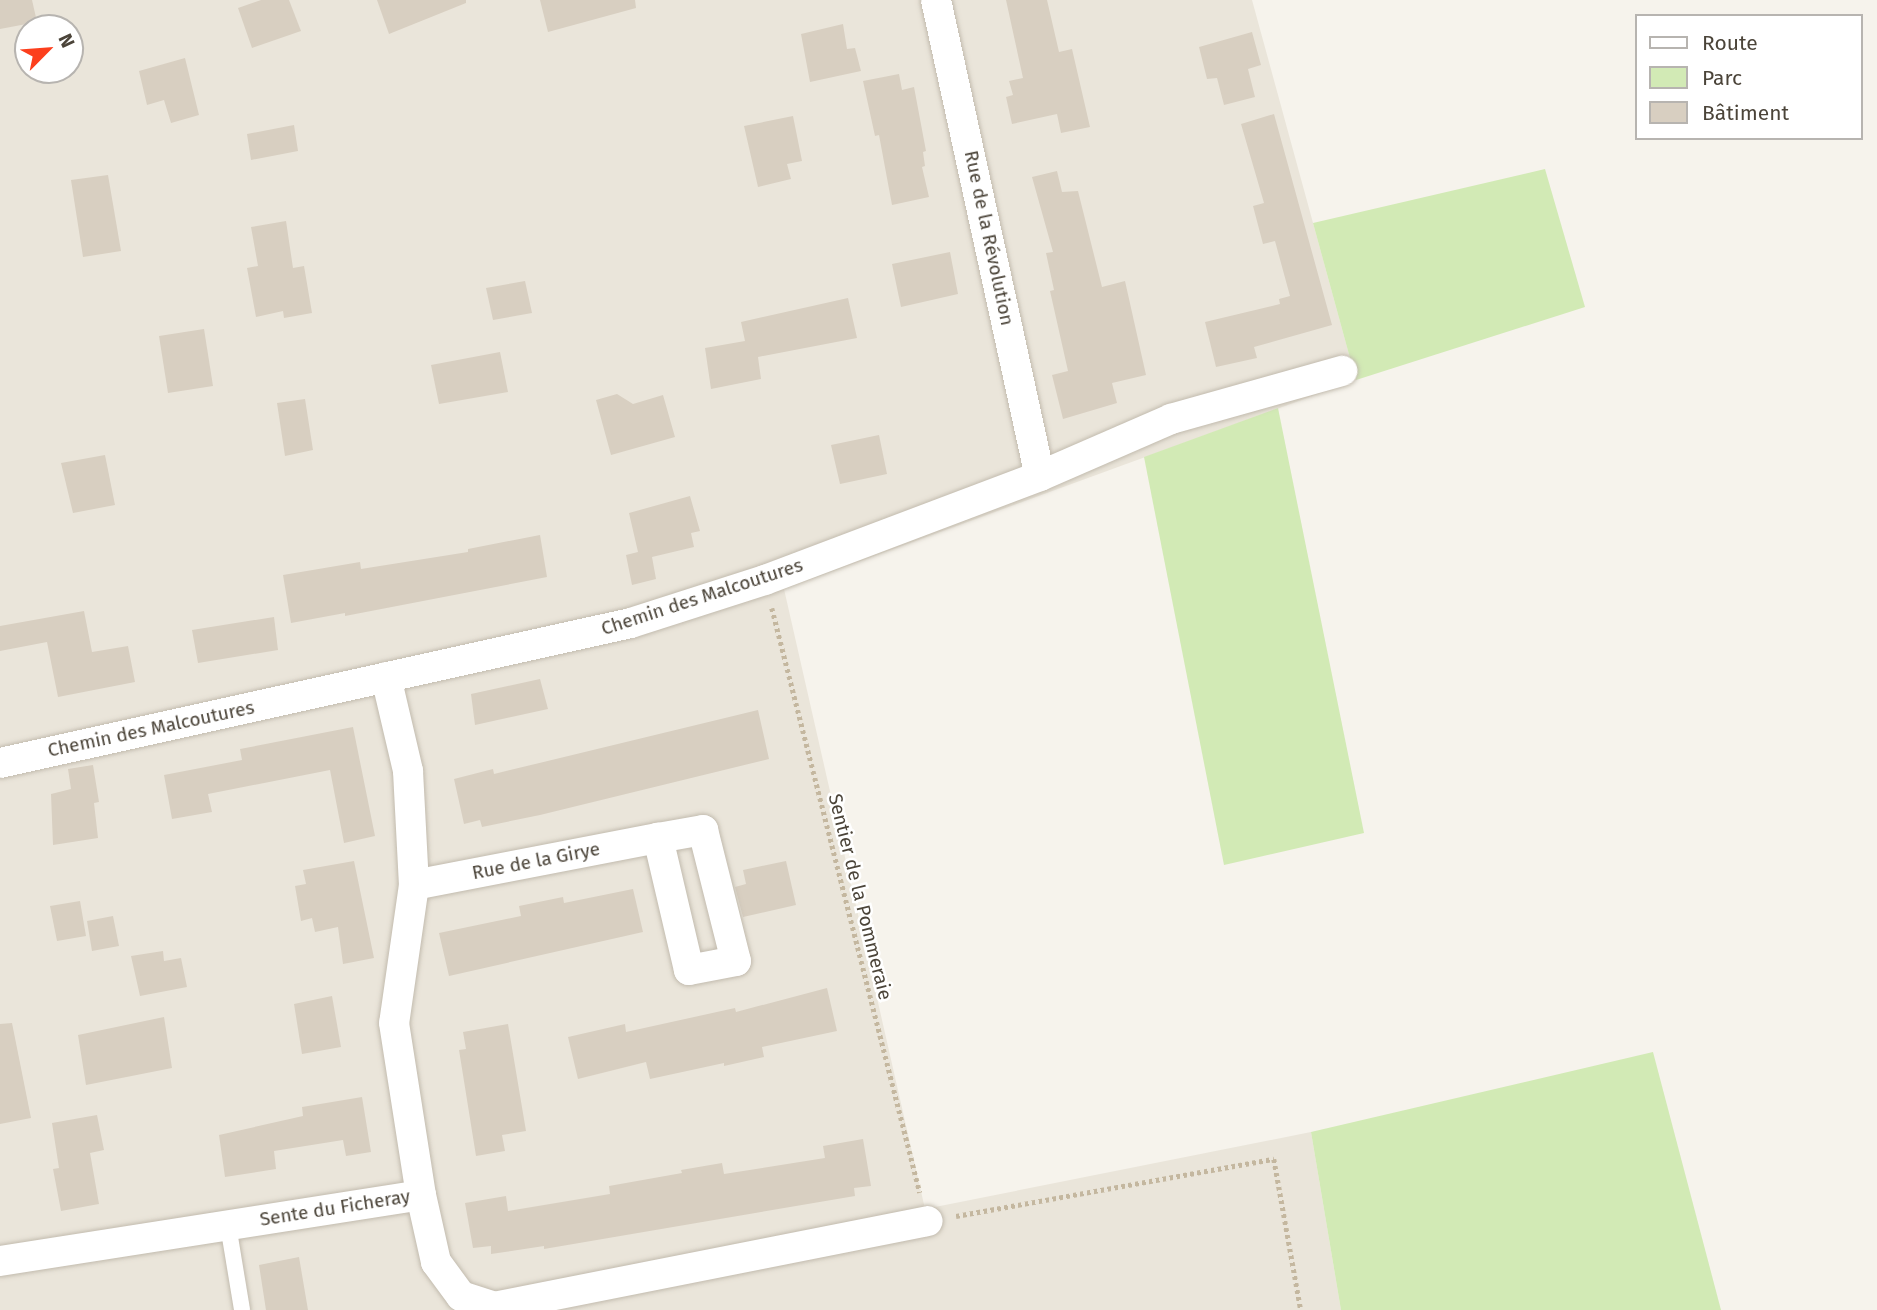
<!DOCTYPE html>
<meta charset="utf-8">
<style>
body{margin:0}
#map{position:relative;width:1877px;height:1310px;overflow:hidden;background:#f6f3ec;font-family:"Fira Sans",sans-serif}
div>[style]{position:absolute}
.residential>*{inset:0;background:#eae5da}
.green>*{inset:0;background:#d2eab5}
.building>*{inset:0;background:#d8cfc1}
.path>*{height:4.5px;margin-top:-2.25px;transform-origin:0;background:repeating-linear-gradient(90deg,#c4b79f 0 3.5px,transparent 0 7px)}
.roads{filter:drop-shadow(0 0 2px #c2bbae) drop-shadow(0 0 2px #c2bbae)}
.lane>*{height:16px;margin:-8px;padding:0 8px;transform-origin:8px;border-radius:8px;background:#fff}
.street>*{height:30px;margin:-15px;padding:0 15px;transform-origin:15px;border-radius:15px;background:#fff}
span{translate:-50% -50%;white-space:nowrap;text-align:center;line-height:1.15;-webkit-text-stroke:5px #fff;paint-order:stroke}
.street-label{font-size:19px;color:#4b4439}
.legend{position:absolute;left:1635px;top:14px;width:228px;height:126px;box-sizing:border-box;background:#fff;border:2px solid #b7b4b0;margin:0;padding:9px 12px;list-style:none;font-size:21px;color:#4b4439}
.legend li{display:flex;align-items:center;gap:14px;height:35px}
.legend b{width:35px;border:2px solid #b7b4b0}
.north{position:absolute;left:14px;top:14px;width:70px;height:70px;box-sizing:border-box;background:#fff;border:2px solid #b7b4b0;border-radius:50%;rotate:65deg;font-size:19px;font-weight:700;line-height:28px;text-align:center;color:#4b4439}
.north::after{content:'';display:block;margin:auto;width:24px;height:32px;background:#fc3f1d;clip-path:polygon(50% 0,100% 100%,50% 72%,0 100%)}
</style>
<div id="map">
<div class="residential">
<div style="clip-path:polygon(evenodd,0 0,1252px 0,1356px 380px,784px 589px,925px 1209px,1311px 1132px,1341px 1310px,0 1310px,0 0,28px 28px,70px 28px,70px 70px,28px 70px,28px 28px)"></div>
</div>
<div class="green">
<div style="clip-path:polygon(1545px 169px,1585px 307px,1356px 380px,1313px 223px)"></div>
<div style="clip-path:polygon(1278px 408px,1364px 833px,1224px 865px,1144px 457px)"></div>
<div style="clip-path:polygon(1653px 1052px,1721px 1310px,1341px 1310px,1311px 1132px)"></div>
</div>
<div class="building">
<div style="clip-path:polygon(0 0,32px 0,37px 22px,0 29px)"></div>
<div style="clip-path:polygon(261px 0,289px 0,301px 31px,252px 48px,238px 8px)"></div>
<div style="clip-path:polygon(377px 0,466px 0,466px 3px,389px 34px)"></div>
<div style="clip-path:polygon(540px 0,635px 0,636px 8px,548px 32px)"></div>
<div style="clip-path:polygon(1006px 0,1047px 0,1059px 52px,1072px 49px,1090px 127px,1061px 133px,1057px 114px,1012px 124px,1006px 97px,1013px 95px,1009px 81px,1023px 78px)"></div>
<div style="clip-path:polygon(843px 24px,847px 49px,855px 48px,861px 71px,810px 82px,801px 34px)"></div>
<div style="clip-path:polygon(1252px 32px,1261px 65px,1248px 69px,1255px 97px,1224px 105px,1217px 78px,1207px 79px,1199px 47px)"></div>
<div style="clip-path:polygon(185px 58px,199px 115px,171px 123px,164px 100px,147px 105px,139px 71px)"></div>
<div style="clip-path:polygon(899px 74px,902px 90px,914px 87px,926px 151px,923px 152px,925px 166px,922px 167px,929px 197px,892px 205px,879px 135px,875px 136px,863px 81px)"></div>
<div style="clip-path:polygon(1274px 114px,1332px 325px,1254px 347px,1257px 358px,1216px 367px,1205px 322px,1280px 304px,1279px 299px,1290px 296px,1275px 241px,1263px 244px,1253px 206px,1264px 203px,1241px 124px)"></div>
<div style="clip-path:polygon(793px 116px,802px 161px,787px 164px,791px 179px,758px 187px,744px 126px)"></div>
<div style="clip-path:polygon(294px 125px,298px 151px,251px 160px,247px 134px)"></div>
<div style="clip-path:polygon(1057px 171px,1062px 192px,1078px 191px,1102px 287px,1125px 281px,1146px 375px,1112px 383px,1117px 403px,1063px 419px,1052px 375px,1068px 371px,1050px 291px,1054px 290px,1046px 253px,1053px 252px,1032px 177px)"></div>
<div style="clip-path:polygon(108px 175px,121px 251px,83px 257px,71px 180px)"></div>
<div style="clip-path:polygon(286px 221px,293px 268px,304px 266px,312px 313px,284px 318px,283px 311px,256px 317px,247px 268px,258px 266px,251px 227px)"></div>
<div style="clip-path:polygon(950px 252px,958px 294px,901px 307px,892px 264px)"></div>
<div style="clip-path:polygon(525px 281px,532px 313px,493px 320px,486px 288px)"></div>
<div style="clip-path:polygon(848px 298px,857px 338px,758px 357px,761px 379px,711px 389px,705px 348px,745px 341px,741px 322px)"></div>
<div style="clip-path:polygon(204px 329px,213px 386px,168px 393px,159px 336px)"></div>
<div style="clip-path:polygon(500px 352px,508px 392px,439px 404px,431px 365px)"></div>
<div style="clip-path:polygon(617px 394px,633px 404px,663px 395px,675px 437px,611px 455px,596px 400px)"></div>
<div style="clip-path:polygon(305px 399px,313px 450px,285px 456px,277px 403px)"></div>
<div style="clip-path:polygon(879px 435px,887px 474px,840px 484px,831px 445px)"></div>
<div style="clip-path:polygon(105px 455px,115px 505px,73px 513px,61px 463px)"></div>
<div style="clip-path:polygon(690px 496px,700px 531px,691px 533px,694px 547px,652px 557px,656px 579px,632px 585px,626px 555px,638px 552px,629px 513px)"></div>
<div style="clip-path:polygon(540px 535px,547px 577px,345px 616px,345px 613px,291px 623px,283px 575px,360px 562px,361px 569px,468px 552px,468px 549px)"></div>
<div style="clip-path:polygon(84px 611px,92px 652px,128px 646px,135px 682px,58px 697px,47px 642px,0 651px,0 626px)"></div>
<div style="clip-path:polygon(274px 617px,278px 650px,198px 663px,192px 630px)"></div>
<div style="clip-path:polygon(540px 679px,548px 709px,475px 725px,471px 694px)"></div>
<div style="clip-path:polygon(758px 710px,769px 759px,540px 815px,482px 827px,480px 820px,464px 824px,454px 779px,493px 769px,494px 774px)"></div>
<div style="clip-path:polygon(353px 727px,375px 836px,344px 843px,330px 770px,208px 794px,212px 812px,172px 819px,164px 775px,242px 760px,240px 749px)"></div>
<div style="clip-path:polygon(93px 765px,99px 802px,94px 803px,98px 838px,53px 845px,51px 794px,71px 789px,68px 769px)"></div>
<div style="clip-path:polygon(354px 861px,374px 958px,343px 964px,338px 927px,315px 932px,312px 918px,301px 921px,295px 886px,306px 884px,303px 870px)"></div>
<div style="clip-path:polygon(786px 861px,796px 905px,743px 917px,735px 887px,746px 884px,743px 870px)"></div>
<div style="clip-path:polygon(633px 889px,643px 932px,449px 976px,439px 933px,521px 916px,519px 906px,563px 897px,564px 903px)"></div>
<div style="clip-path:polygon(80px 901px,86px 936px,57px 941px,50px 906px)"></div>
<div style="clip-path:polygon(113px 916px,119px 946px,92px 951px,87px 921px)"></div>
<div style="clip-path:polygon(163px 951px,164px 961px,181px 958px,187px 987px,140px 996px,131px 956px)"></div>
<div style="clip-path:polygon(827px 988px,837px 1031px,762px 1047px,764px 1057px,724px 1066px,724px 1063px,650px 1079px,646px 1062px,578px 1079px,568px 1037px,625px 1024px,626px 1032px,735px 1008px,736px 1012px)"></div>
<div style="clip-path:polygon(332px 996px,341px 1047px,302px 1054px,294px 1004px)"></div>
<div style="clip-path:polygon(164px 1017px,172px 1068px,86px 1085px,78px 1035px)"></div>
<div style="clip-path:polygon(12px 1023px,31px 1118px,0 1124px,0 1024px)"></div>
<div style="clip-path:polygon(508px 1024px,526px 1131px,502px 1135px,505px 1151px,476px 1156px,459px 1050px,466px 1049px,463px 1032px)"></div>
<div style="clip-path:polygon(362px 1097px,371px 1152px,346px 1156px,343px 1140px,274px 1151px,276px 1169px,225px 1177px,219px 1135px,303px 1116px,302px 1107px)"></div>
<div style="clip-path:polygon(97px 1115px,104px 1150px,90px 1153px,99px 1204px,61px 1211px,53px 1169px,59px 1168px,52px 1123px)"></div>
<div style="clip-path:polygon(863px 1139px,871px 1186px,854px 1188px,855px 1196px,544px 1249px,544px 1246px,491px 1254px,491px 1246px,473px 1248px,465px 1203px,506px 1196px,508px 1211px,610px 1194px,609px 1186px,682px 1173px,681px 1170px,722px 1163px,724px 1174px,825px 1158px,823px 1146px)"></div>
<div style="clip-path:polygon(299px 1257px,308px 1310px,266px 1310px,259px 1265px)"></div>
</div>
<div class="path">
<div style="left:772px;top:608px;width:603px;rotate:75.8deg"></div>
<div style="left:956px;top:1216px;width:323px;rotate:-10.2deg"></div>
<div style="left:1274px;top:1159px;width:153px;rotate:79.9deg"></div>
</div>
<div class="roads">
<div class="lane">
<div style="left:228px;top:1225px;width:86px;rotate:80.6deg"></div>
</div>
<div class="street">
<div style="left:936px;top:0;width:487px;rotate:77.7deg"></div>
<div style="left:386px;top:677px;width:97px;rotate:76.8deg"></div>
<div style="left:408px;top:771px;width:114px;rotate:87deg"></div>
<div style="left:414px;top:885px;width:139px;rotate:98.2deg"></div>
<div style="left:394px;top:1023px;width:174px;rotate:81.1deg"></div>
<div style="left:0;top:763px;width:646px;rotate:-12.51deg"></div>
<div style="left:631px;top:623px;width:141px;rotate:-17.8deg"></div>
<div style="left:765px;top:580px;width:294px;rotate:-20.7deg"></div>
<div style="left:1040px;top:476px;width:143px;rotate:-23.5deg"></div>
<div style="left:1171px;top:419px;width:178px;rotate:-15.7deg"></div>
<div style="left:414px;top:885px;width:248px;rotate:-10.9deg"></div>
<div style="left:658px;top:838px;width:46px;rotate:-10.1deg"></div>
<div style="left:703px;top:830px;width:135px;rotate:75.9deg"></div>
<div style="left:736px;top:961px;width:48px;rotate:169.2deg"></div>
<div style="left:689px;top:970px;width:136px;rotate:-103.2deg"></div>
<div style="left:0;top:1261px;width:426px;rotate:-8.9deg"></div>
<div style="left:421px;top:1195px;width:69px;rotate:77.4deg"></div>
<div style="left:436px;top:1262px;width:42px;rotate:53.7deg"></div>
<div style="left:461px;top:1296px;width:35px;rotate:18deg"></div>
<div style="left:494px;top:1307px;width:442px;rotate:-11.2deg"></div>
</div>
</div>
<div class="street-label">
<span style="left:989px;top:238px;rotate:78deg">Rue de la Révolution</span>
<span style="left:702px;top:597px;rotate:-18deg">Chemin des Malcoutures</span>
<span style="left:151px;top:729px;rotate:-12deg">Chemin des Malcoutures</span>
<span style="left:536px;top:861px;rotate:-11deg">Rue de la Girye</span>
<span style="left:860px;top:897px;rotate:76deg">Sentier de la Pommeraie</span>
<span style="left:335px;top:1208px;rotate:-9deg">Sente du Ficheray</span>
</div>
<ul class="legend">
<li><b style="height:9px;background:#fff"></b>Route</li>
<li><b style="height:19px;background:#d2eab5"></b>Parc</li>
<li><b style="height:19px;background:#d8cfc1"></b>Bâtiment</li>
</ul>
<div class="north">N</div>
</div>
